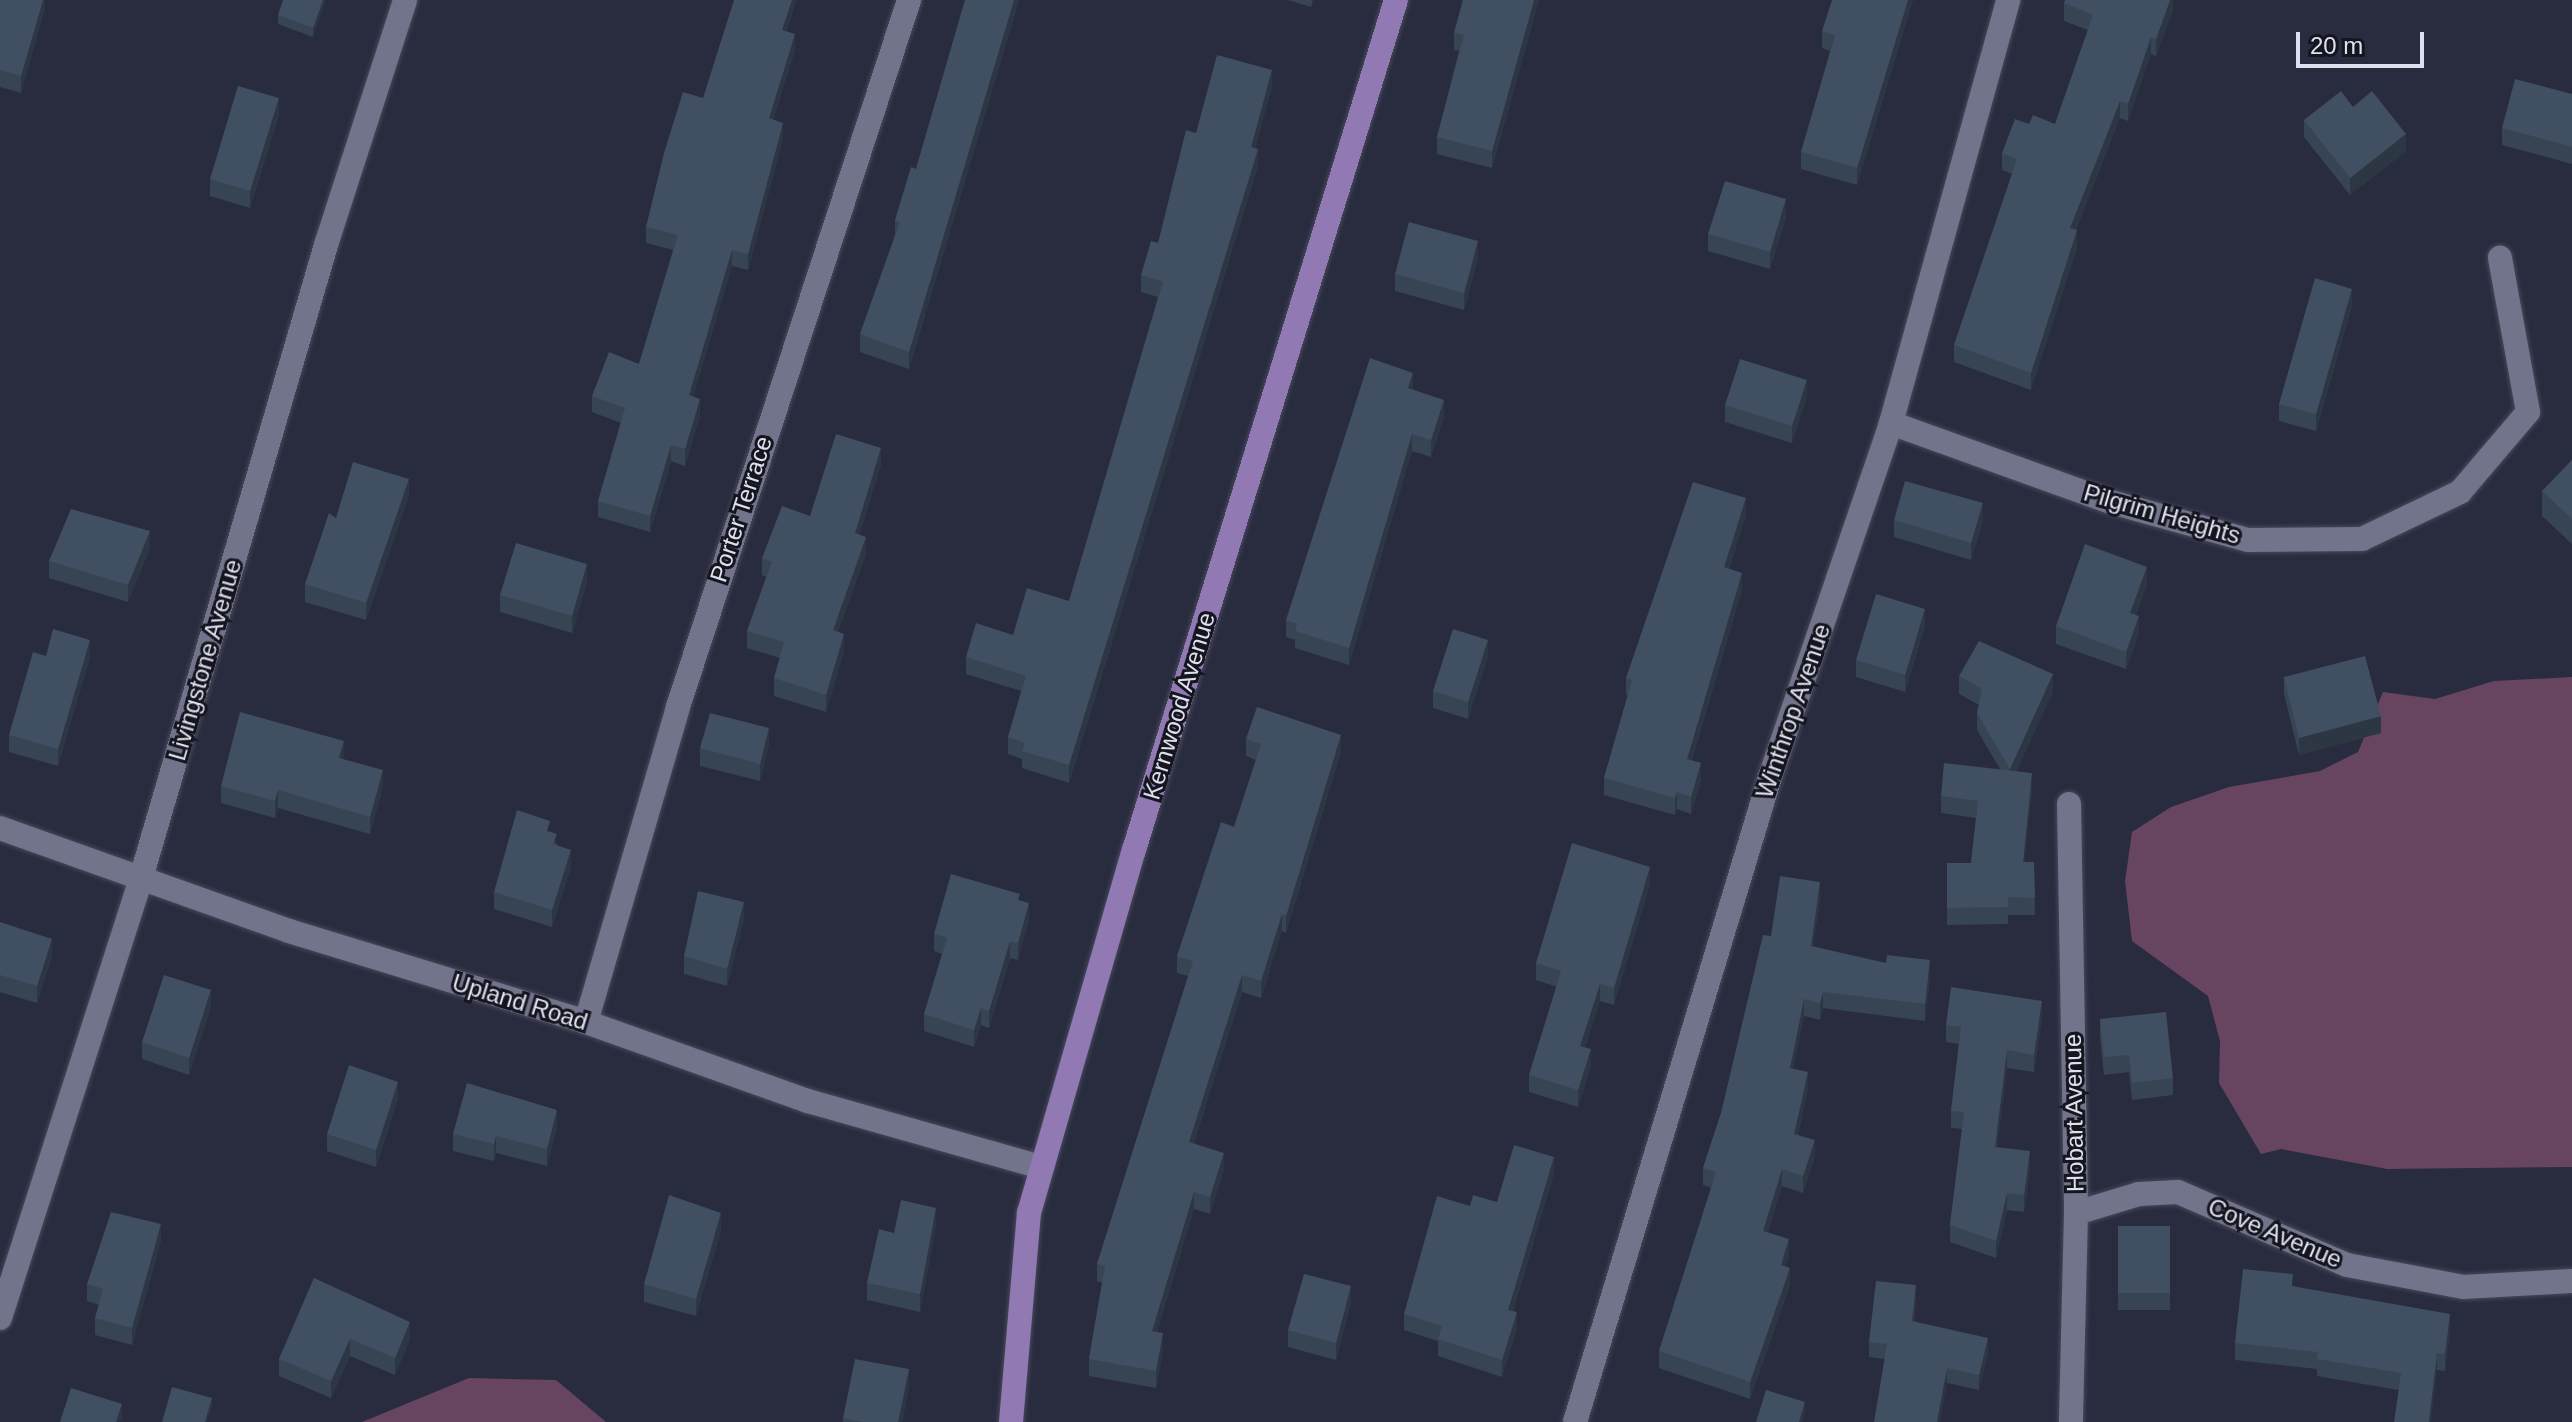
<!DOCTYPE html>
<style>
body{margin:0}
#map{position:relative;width:2572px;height:1422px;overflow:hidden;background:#292b3f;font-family:Arial,sans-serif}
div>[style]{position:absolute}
.green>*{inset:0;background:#674560}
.roads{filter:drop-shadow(0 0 2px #47495a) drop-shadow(0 0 2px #47495a)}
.minor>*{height:24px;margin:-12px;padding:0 12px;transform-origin:12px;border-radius:12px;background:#71748b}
.major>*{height:24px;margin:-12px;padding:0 12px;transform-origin:12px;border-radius:12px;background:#917ab3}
.wall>*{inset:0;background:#374453}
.shaded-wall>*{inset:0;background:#2d3744}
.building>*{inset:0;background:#404f61}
span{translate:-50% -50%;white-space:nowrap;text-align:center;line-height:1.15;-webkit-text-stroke:6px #14151e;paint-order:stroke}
.street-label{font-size:24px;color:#dee0ed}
.scale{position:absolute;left:2296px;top:32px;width:128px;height:36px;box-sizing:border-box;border:4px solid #dee0ed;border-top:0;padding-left:10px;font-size:24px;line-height:28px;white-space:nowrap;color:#dee0ed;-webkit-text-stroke:6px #14151e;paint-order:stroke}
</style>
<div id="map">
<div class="green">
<div style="clip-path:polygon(2572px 677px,2572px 1167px,2387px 1169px,2281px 1149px,2261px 1154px,2219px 1083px,2220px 1041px,2208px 996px,2132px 941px,2125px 881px,2132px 832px,2171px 807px,2229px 787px,2320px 771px,2358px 752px,2383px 692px,2435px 699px,2494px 681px)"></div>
<div style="clip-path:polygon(469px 1378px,556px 1380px,606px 1422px,362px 1422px)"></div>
</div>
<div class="roads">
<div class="minor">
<div style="left:1891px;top:423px;width:234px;rotate:19.8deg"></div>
<div style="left:2111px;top:502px;width:142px;rotate:15.5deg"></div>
<div style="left:2248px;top:540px;width:114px;rotate:-0.5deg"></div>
<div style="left:2362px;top:539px;width:109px;rotate:-25.6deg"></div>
<div style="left:2460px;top:492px;width:105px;rotate:-49.6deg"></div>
<div style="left:2528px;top:412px;width:157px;rotate:-100.3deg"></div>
<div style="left:2069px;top:804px;width:409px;rotate:89deg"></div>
<div style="left:2076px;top:1213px;width:209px;rotate:91.4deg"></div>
<div style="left:0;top:828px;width:307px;rotate:19.6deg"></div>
<div style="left:289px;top:931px;width:311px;rotate:17deg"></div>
<div style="left:586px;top:1022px;width:236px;rotate:19.6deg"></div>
<div style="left:808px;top:1101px;width:243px;rotate:15.8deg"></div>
<div style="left:586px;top:1022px;width:325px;rotate:-73.7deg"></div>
<div style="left:677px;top:710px;width:747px;rotate:-71.9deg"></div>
<div style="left:2076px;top:1213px;width:66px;rotate:-16.8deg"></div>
<div style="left:2139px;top:1194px;width:39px;rotate:-3deg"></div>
<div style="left:2178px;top:1192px;width:184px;rotate:23.4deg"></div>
<div style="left:2347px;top:1265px;width:118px;rotate:10.7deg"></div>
<div style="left:2463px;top:1287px;width:109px;rotate:-3.2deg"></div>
<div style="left:0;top:1318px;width:462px;rotate:-72.2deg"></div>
<div style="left:141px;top:878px;width:659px;rotate:-73.71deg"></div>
<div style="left:326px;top:245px;width:257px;rotate:-72.1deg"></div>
<div style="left:1575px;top:1422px;width:674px;rotate:-73.18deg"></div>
<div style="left:1770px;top:777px;width:374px;rotate:-71.1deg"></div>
<div style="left:1891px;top:423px;width:439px;rotate:-74.5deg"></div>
</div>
<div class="major">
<div style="left:1011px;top:1422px;width:210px;rotate:-85.1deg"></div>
<div style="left:1029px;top:1213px;width:378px;rotate:-73.9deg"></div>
<div style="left:1134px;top:850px;width:889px;rotate:-72.87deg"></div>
</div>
</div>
<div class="wall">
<div style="clip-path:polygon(0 0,45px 0,45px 8px,21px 93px,0 87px)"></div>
<div style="clip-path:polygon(325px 0,313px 37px,278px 24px,278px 15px)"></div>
<div style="clip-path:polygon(965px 0,1019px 0,909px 369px,860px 352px,860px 334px,895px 235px,895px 220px,916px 169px)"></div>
<div style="clip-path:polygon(1288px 0,1313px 0,1311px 7px)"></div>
<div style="clip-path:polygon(1463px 0,1539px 0,1492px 168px,1437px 154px,1437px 137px,1459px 51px,1454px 50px,1454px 33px)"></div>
<div style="clip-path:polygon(1913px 0,1857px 185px,1801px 169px,1801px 152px,1830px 51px,1822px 48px,1822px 31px)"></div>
<div style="clip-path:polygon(2173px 0,2173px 10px,2156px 56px,2151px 54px,2128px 121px,2120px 118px,2076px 230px,2077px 248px,2031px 390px,1954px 362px,1954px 345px,2012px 174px,2002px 170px,2002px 153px,2029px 124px,2055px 124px,2088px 30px,2064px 21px,2064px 3px)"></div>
<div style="clip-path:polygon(787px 31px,795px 50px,773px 120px,783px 139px,748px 270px,732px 266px,693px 397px,700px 415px,685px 466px,671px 461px,650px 532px,598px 517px,598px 501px,621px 423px,592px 412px,592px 396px,639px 364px,673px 250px,646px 243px,646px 227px)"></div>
<div style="clip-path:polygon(1272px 87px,1255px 148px,1258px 166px,1069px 783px,1022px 768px,1022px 759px,1008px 754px,1008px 737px,1021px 691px,966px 674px,966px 657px,1013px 635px,1069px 601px,1158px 297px,1141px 292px,1141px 275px,1158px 243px,1196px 133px)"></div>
<div style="clip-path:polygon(2572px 94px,2572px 164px,2502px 145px,2502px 128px)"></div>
<div style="clip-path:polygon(2353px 107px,2406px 151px,2350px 195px,2304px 137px,2304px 120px)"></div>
<div style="clip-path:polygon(279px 115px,250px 208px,210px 196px,210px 179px)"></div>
<div style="clip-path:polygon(1786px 217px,1770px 269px,1708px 251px,1708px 234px)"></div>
<div style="clip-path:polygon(1478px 258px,1464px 310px,1395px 291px,1395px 274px)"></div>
<div style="clip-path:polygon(2352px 306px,2316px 431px,2279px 421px,2279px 404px)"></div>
<div style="clip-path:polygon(1413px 389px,1444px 417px,1431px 457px,1412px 451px,1349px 665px,1295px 648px,1295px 640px,1286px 637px,1286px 620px)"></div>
<div style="clip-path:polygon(1807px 397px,1792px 443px,1725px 422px,1725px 405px)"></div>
<div style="clip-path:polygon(2572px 460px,2572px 544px,2542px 516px,2542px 491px)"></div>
<div style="clip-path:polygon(881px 465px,859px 535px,866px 554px,838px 632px,844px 651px,826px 712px,774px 696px,774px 678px,780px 658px,747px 648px,747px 631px,766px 577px,762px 575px,762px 558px,810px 516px)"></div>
<div style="clip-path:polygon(409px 496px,366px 620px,305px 602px,305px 584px,336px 518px)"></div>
<div style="clip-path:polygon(1746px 515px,1729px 569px,1742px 590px,1692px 760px,1701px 780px,1691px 814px,1677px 809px,1675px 815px,1604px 795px,1604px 778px,1628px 695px,1626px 695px,1626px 678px)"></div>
<div style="clip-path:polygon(1894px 520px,1983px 521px,1971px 560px,1894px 537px)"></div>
<div style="clip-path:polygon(150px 548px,128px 602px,49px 578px,49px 561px)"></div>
<div style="clip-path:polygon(587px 582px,572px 633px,500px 612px,500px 595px)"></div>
<div style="clip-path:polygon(2147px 584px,2136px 615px,2139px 633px,2126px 669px,2056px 644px,2056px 626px)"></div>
<div style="clip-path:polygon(1925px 626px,1905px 692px,1856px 677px,1856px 660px)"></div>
<div style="clip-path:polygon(46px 656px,90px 657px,58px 766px,9px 752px,9px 735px)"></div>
<div style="clip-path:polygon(1488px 657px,1468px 719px,1433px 708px,1433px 691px)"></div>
<div style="clip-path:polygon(1959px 676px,2053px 692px,2016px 771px,2032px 790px,2024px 862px,2034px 862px,2035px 915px,2008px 915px,2008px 924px,1947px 925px,1947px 863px,1971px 863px,1976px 818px,1941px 813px,1941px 796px,2000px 769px,1977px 730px,1977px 713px,1979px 705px,1959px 694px)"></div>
<div style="clip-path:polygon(2284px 677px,2381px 733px,2299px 755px,2284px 694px)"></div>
<div style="clip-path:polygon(1246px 739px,1341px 752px,1286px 933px,1282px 931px,1261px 998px,1242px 992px,1194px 1143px,1224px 1170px,1210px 1214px,1194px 1209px,1157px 1332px,1163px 1351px,1156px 1388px,1089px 1376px,1089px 1359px,1102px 1283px,1097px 1281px,1097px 1264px,1188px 976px,1177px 973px,1177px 956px,1234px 827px,1256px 760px,1246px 756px)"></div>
<div style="clip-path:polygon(769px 745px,760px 781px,700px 766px,700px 748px)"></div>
<div style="clip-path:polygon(343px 759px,383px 787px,370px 834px,278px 808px,275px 818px,221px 803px,221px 786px)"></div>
<div style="clip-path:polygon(550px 831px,557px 845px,571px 867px,552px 927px,494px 909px,494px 892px)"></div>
<div style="clip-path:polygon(1650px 884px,1614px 1005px,1600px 1001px,1585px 1047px,1591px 1066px,1578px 1107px,1529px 1092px,1529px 1075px,1557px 987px,1536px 980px,1536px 963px)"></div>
<div style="clip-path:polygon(1820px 899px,1813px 946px,1930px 977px,1925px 1021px,1823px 1008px,1820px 1020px,1804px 1016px,1793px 1068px,1808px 1089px,1798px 1135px,1815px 1157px,1803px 1193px,1782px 1186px,1768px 1232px,1789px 1256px,1785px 1266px,1790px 1285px,1750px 1399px,1659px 1368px,1659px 1351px,1712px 1188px,1703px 1185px,1703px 1168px,1721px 1113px,1771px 936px)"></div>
<div style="clip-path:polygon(1020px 901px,1029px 920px,1018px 960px,1010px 958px,989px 1028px,981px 1025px,974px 1047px,924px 1031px,924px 1014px,942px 954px,934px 951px,934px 934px)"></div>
<div style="clip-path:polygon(744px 919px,727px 986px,684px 974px,684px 956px)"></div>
<div style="clip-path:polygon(0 922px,52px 956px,37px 1003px,0 992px)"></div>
<div style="clip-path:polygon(211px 1007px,189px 1075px,142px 1059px,142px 1042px)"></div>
<div style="clip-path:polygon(2042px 1018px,2034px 1072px,2007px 1068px,1997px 1147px,2030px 1168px,2024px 1212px,2007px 1210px,1996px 1258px,1950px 1242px,1950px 1225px,1962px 1129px,1951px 1128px,1951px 1111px,1959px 1044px,1946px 1042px,1946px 1025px)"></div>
<div style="clip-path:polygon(2100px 1019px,2173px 1078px,2173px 1095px,2132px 1100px,2129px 1072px,2104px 1075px,2100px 1037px)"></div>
<div style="clip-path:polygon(398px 1099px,376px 1167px,327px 1151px,327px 1134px)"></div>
<div style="clip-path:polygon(557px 1127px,547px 1166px,496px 1153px,494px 1161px,453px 1151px,453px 1134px)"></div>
<div style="clip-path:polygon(1554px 1173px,1513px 1311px,1517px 1329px,1502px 1377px,1438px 1356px,1438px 1341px,1404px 1330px,1404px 1314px,1470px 1206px,1497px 1202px)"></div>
<div style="clip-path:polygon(936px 1225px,920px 1312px,867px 1300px,867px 1283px,894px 1233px)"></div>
<div style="clip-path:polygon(2118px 1226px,2170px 1226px,2170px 1310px,2118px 1310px)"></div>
<div style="clip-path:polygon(721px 1230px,696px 1316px,644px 1302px,644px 1284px)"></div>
<div style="clip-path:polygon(161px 1241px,132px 1345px,95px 1335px,95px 1318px,99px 1305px,87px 1301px,87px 1284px)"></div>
<div style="clip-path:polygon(314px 1278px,410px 1339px,395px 1375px,350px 1356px,331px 1398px,279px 1376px,279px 1359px)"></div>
<div style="clip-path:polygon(2293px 1286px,2450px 1331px,2445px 1371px,2437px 1370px,2398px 1390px,2317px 1376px,2317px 1369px,2235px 1360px,2235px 1343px)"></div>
<div style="clip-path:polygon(1916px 1300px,1914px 1321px,1988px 1353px,1979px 1390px,1947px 1383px,1884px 1359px,1869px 1357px,1869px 1342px)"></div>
<div style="clip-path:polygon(1351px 1303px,1336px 1360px,1288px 1347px,1288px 1330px)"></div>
<div style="clip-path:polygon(909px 1386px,902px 1422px,843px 1422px,843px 1418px)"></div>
</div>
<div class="shaded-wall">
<div style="clip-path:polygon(43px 0,45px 0,45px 8px,21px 93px,21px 76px)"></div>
<div style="clip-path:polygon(323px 0,325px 0,325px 3px,313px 37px,313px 28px)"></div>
<div style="clip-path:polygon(792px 0,797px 0,782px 46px,782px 30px)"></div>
<div style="clip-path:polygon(1014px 0,1019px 0,909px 369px,909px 352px)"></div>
<div style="clip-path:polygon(1534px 0,1539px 0,1492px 168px,1492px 151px)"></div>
<div style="clip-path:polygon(1908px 0,1913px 0,1857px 185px,1857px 168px)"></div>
<div style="clip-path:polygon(2170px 0,2173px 0,2173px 10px,2156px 56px,2156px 39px)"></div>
<div style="clip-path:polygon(795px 34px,795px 50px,769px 135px,769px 118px)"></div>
<div style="clip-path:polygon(2151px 37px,2151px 54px,2128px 121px,2128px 104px)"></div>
<div style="clip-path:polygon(1272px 70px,1272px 87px,1251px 164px,1251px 147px)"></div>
<div style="clip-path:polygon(279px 98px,279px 115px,250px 208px,250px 191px)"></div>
<div style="clip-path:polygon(2120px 101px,2120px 118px,2070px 245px,2070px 228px)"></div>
<div style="clip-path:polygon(783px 123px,783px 139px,748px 270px,748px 254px)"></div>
<div style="clip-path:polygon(2406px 134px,2406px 151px,2350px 195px,2350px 178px)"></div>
<div style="clip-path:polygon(1258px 149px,1258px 166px,1069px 783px,1069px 765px)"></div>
<div style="clip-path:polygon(1786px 199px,1786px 217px,1770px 269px,1770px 252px)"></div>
<div style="clip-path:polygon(2077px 230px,2077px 248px,2031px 390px,2031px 373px)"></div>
<div style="clip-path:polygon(1478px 241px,1478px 258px,1464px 310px,1464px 293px)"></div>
<div style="clip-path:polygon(732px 250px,732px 266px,689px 412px,689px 395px)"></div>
<div style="clip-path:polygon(2352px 289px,2352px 306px,2316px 431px,2316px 414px)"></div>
<div style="clip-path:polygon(1413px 373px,1413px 390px,1408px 388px)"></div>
<div style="clip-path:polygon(1807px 380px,1807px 397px,1792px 443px,1792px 426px)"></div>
<div style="clip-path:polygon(700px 399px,700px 415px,685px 466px,685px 449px)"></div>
<div style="clip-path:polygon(1444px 400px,1444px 417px,1431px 457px,1431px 440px)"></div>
<div style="clip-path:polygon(1412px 434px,1412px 451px,1349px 665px,1349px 648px)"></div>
<div style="clip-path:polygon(671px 445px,671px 461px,650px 532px,650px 516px)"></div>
<div style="clip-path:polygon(881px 448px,881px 465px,855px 550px,855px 533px)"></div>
<div style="clip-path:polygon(409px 479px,409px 496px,366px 620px,366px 603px)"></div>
<div style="clip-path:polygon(1746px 498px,1746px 515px,1724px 584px,1724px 567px)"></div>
<div style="clip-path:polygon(1983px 503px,1983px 521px,1971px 560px,1971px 543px)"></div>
<div style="clip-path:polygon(150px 531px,150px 548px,128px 602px,128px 585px)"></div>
<div style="clip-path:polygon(866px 537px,866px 554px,833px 647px,833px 630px)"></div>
<div style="clip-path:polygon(587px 564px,587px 582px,572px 633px,572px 616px)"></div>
<div style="clip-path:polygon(2147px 567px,2147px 584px,2130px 630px,2130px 613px)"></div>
<div style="clip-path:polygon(1742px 573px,1742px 590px,1687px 776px,1687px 759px)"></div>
<div style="clip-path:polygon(1925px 609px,1925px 626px,1905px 692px,1905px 675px)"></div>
<div style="clip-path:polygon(2139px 616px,2139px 633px,2126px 669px,2126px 652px)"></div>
<div style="clip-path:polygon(844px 634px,844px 651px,826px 712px,826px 695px)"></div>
<div style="clip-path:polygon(90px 640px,90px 657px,58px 766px,58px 749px)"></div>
<div style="clip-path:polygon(1488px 640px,1488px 657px,1468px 719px,1468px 702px)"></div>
<div style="clip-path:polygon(2053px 674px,2053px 692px,2010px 786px,2010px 769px)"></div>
<div style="clip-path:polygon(2381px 716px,2381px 733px,2299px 755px,2299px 738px)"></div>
<div style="clip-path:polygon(769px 728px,769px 745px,760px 781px,760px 764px)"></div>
<div style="clip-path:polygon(1341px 735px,1341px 752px,1286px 933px,1286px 916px)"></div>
<div style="clip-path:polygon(344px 741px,344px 758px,339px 775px,339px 758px)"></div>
<div style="clip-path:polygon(1701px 763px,1701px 780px,1691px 814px,1691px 797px)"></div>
<div style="clip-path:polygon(383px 770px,383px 787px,370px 834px,370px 817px)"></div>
<div style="clip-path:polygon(2032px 773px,2032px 790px,2023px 879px,2023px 862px)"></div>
<div style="clip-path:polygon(278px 790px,278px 808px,275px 818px,275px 801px)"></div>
<div style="clip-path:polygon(1677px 792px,1677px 809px,1675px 815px,1675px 798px)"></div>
<div style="clip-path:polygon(571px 850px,571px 867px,552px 927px,552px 910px)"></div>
<div style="clip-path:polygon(1650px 867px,1650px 884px,1614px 1005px,1614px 988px)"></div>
<div style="clip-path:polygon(1820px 882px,1820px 899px,1811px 962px,1811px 946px)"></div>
<div style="clip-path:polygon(744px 902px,744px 919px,727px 986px,727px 969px)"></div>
<div style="clip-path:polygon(1029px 903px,1029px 920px,1018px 960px,1018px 943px)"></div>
<div style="clip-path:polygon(1282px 914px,1282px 931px,1261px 998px,1261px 981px)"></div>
<div style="clip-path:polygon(52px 939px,52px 956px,37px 1003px,37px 986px)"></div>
<div style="clip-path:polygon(1010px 941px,1010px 958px,989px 1028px,989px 1011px)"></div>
<div style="clip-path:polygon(1930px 960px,1930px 977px,1925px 1021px,1925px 1004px)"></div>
<div style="clip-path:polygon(1242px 975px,1242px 992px,1189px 1159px,1189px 1142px)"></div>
<div style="clip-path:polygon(1600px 984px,1600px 1001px,1580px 1063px,1580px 1046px)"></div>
<div style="clip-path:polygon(211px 990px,211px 1007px,189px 1075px,189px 1058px)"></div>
<div style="clip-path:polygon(1823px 992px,1823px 1008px,1820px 1020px,1820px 1003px)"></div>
<div style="clip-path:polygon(1804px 999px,1804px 1016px,1790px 1085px,1790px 1068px)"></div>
<div style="clip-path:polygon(2042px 1001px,2042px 1018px,2034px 1072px,2034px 1055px)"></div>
<div style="clip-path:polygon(981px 1008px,981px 1025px,974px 1047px,974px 1030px)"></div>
<div style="clip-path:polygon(1591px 1049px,1591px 1066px,1578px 1107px,1578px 1090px)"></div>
<div style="clip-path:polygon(2007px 1050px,2007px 1068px,1995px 1164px,1995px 1147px)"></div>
<div style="clip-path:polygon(1808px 1072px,1808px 1089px,1794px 1151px,1794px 1134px)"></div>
<div style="clip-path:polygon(398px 1082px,398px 1099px,376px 1167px,376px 1150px)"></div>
<div style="clip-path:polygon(557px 1110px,557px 1127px,547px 1166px,547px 1149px)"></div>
<div style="clip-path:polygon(496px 1136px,496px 1153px,494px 1161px,494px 1144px)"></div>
<div style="clip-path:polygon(1815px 1140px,1815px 1157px,1803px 1193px,1803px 1176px)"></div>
<div style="clip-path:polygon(2030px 1151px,2030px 1168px,2024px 1212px,2024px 1195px)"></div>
<div style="clip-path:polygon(1224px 1153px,1224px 1170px,1210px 1214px,1210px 1197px)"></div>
<div style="clip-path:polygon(1554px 1157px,1554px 1173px,1508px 1326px,1508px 1310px)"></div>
<div style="clip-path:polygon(1782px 1169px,1782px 1186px,1763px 1248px,1763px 1231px)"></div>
<div style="clip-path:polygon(1194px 1192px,1194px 1209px,1152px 1349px,1152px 1331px)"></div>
<div style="clip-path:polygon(2007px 1193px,2007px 1210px,1996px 1258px,1996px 1241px)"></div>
<div style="clip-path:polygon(936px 1208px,936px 1225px,920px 1312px,920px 1294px)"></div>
<div style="clip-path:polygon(721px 1213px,721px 1230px,696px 1316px,696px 1299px)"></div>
<div style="clip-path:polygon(161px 1224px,161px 1241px,132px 1345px,132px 1328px)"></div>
<div style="clip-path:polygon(1789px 1239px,1789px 1256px,1781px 1281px,1781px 1265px)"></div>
<div style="clip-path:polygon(1790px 1268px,1790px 1285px,1750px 1399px,1750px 1382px)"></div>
<div style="clip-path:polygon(1916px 1285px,1916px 1300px,1912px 1336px,1912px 1321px)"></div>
<div style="clip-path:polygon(1351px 1286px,1351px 1303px,1336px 1360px,1336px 1343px)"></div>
<div style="clip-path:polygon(1517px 1312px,1517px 1329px,1502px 1377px,1502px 1360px)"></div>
<div style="clip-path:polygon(2450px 1314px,2450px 1331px,2445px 1371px,2445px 1354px)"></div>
<div style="clip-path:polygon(410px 1322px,410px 1339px,395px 1375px,395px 1358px)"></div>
<div style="clip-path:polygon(1163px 1333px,1163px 1351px,1156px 1388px,1156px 1371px)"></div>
<div style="clip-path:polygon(1988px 1338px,1988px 1353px,1979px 1390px,1979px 1375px)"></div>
<div style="clip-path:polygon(350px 1339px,350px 1356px,331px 1398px,331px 1381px)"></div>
<div style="clip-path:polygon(2437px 1353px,2437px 1370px,2431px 1422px,2429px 1422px)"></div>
<div style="clip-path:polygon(1947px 1368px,1947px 1383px,1940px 1422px,1937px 1422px)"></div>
<div style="clip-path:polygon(909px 1369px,909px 1386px,902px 1422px,898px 1422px)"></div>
<div style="clip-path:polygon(212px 1398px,212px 1407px,207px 1422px,205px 1422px)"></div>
<div style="clip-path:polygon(1805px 1402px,1805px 1411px,1802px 1422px,1799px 1422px)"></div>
<div style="clip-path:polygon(122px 1404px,122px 1421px,116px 1422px)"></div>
</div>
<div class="building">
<div style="clip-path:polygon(0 0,43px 0,21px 76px,0 70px)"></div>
<div style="clip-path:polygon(283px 0,323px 0,313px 28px,278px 15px)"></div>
<div style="clip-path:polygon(734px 0,792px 0,782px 30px,795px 34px,769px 118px,783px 123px,748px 254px,732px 250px,689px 395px,700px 399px,685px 449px,671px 445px,650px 516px,598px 501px,625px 408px,592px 396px,609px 352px,639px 364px,678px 235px,646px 227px,664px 153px,683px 92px,703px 98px)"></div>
<div style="clip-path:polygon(965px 0,1014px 0,909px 352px,860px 334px,900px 222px,895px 220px,911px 167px,916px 169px)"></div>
<div style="clip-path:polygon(1463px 0,1534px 0,1492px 151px,1437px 137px,1464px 35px,1454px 33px)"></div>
<div style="clip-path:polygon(1832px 0,1908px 0,1857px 168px,1801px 152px,1835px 36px,1822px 31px)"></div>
<div style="clip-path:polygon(2065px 0,2170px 0,2156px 39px,2151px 37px,2128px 104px,2120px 101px,2070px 228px,2077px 230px,2031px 373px,1954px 345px,2017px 159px,2002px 153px,2015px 119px,2029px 124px,2033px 115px,2055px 124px,2093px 15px,2064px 3px)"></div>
<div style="clip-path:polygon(1217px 55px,1272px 70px,1251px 147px,1258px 149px,1069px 765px,1022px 751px,1025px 743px,1008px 737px,1026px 676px,966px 657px,976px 623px,1013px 635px,1027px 588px,1069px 601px,1163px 282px,1141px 275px,1151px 241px,1158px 243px,1186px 130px,1196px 133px)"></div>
<div style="clip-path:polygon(2515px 79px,2572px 94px,2572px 147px,2502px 128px)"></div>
<div style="clip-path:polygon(238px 86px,279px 98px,250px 191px,210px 179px)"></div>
<div style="clip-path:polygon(2341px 91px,2353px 107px,2372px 91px,2406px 134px,2350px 178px,2304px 120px)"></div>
<div style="clip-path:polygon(1725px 181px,1786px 199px,1770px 252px,1708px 234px)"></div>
<div style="clip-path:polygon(1409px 222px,1478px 241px,1464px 293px,1395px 274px)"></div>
<div style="clip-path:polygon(2315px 278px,2352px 289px,2316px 414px,2279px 404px)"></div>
<div style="clip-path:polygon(1370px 358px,1413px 373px,1408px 388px,1444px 400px,1431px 440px,1412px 434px,1349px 648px,1295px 631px,1297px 624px,1286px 620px)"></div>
<div style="clip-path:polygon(1740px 359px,1807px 380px,1792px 426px,1725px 405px)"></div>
<div style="clip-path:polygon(836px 434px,881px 448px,855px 533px,866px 537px,833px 630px,844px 634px,826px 695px,774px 678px,784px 642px,747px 631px,772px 562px,762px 558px,782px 506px,810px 516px)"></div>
<div style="clip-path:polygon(2572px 460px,2572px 519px,2542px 491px)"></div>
<div style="clip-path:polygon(353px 462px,409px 479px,366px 603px,305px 584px,329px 513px,336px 518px)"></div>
<div style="clip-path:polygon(1905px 481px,1983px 503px,1971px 543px,1894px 520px)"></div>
<div style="clip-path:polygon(1693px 482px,1746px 498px,1724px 567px,1742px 573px,1687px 759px,1701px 763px,1691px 797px,1677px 792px,1675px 798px,1604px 778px,1632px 680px,1626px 678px)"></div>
<div style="clip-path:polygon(71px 509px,150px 531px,128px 585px,49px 561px)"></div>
<div style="clip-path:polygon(516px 543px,587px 564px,572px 616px,500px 595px)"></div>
<div style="clip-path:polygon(2085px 544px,2147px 567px,2130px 613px,2139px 616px,2126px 652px,2056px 626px)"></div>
<div style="clip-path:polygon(1876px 594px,1925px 609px,1905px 675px,1856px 660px)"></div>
<div style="clip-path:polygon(53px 629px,90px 640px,58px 749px,9px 735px,33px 652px,46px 656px)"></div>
<div style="clip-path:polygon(1453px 629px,1488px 640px,1468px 702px,1433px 691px)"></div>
<div style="clip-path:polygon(1979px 641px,2053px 674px,2010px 769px,1977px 713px,1982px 689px,1959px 676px)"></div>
<div style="clip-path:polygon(2365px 656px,2381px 716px,2299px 738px,2284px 677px)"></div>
<div style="clip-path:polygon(1257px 707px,1341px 735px,1286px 916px,1282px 914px,1261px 981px,1242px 975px,1189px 1142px,1224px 1153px,1210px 1197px,1194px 1192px,1152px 1331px,1163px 1333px,1156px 1371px,1089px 1359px,1105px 1266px,1097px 1264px,1193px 961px,1177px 956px,1221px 822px,1234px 827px,1261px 744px,1246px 739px)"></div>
<div style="clip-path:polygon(240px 712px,344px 741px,339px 758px,383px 770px,370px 817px,278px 790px,275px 801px,221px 786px)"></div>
<div style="clip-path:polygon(710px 713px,769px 728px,760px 764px,700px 748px)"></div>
<div style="clip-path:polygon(1944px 763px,2032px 773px,2023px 862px,2034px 862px,2035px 898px,2008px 897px,2008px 907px,1947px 908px,1947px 863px,1971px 863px,1978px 801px,1941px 796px)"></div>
<div style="clip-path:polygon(517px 810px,550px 821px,547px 831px,557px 834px,553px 844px,571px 850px,552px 910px,494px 892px)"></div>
<div style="clip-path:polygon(1572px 843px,1650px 867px,1614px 988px,1600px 984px,1580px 1046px,1591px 1049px,1578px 1090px,1529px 1075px,1561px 971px,1536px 963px)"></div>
<div style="clip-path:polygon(951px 874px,1020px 894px,1018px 900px,1029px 903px,1018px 943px,1010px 941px,989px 1011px,981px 1008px,974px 1030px,924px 1014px,947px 938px,934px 934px)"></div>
<div style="clip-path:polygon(1780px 876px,1820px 882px,1811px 946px,1886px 963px,1887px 955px,1930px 960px,1925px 1004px,1823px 992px,1820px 1003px,1804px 999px,1790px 1068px,1808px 1072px,1794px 1134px,1815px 1140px,1803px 1176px,1782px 1169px,1763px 1231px,1789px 1239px,1781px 1265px,1790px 1268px,1750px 1382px,1659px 1351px,1716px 1172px,1703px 1168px,1721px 1113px,1763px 935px,1771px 936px)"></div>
<div style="clip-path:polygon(698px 891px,744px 902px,727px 969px,684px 956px)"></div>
<div style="clip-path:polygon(0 922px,52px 939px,37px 986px,0 975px)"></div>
<div style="clip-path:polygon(164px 975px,211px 990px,189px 1058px,142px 1042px)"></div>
<div style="clip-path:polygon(1951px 987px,2042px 1001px,2034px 1055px,2007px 1050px,1995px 1147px,2030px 1151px,2024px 1195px,2007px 1193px,1996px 1241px,1950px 1225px,1964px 1112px,1951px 1111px,1961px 1027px,1946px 1025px)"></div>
<div style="clip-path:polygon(2166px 1012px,2173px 1078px,2132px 1083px,2129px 1055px,2104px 1057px,2100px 1019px)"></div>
<div style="clip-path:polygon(349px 1065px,398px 1082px,376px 1150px,327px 1134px)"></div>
<div style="clip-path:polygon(467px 1083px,557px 1110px,547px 1149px,496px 1136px,494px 1144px,453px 1134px)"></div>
<div style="clip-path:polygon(1514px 1145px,1554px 1157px,1508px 1310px,1517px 1312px,1502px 1360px,1438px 1339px,1442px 1326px,1404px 1314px,1437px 1196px,1470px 1206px,1473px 1195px,1497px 1202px)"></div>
<div style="clip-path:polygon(669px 1195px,721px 1213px,696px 1299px,644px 1284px)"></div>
<div style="clip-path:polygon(901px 1200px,936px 1208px,920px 1294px,867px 1283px,879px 1229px,894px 1233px)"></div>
<div style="clip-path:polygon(111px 1212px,161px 1224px,132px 1328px,95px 1318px,103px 1289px,87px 1284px)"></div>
<div style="clip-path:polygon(2118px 1226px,2170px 1226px,2170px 1293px,2118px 1293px)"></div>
<div style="clip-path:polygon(2243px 1269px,2293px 1274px,2292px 1286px,2450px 1314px,2445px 1354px,2437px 1353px,2429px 1422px,2394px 1422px,2401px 1373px,2317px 1359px,2318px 1352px,2235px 1343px)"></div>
<div style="clip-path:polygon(1304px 1274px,1351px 1286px,1336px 1343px,1288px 1330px)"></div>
<div style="clip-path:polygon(314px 1278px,410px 1322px,395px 1358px,350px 1339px,331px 1381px,279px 1359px)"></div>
<div style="clip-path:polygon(1876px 1281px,1916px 1285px,1912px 1321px,1988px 1338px,1979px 1375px,1947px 1368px,1937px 1422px,1874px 1422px,1887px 1344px,1869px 1342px)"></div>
<div style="clip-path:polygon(855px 1359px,909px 1369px,898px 1422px,863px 1422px,843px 1418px)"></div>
<div style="clip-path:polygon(172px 1387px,212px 1398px,205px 1422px,162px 1422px)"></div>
<div style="clip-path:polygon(71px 1388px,122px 1404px,116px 1422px,60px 1422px)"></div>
<div style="clip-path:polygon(1766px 1390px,1805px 1402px,1799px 1422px,1756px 1422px)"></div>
</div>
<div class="street-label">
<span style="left:741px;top:509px;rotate:-72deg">Porter Terrace</span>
<span style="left:2162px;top:514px;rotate:16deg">Pilgrim Heights</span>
<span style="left:205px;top:660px;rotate:-74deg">Livingstone Avenue</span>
<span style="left:1179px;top:706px;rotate:-73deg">Kernwood Avenue</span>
<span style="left:1793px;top:711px;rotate:-71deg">Winthrop Avenue</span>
<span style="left:520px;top:1002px;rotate:17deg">Upland Road</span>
<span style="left:2074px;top:1113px;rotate:-91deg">Hobart Avenue</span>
<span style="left:2275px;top:1233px;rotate:23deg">Cove Avenue</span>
</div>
<div class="scale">20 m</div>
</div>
